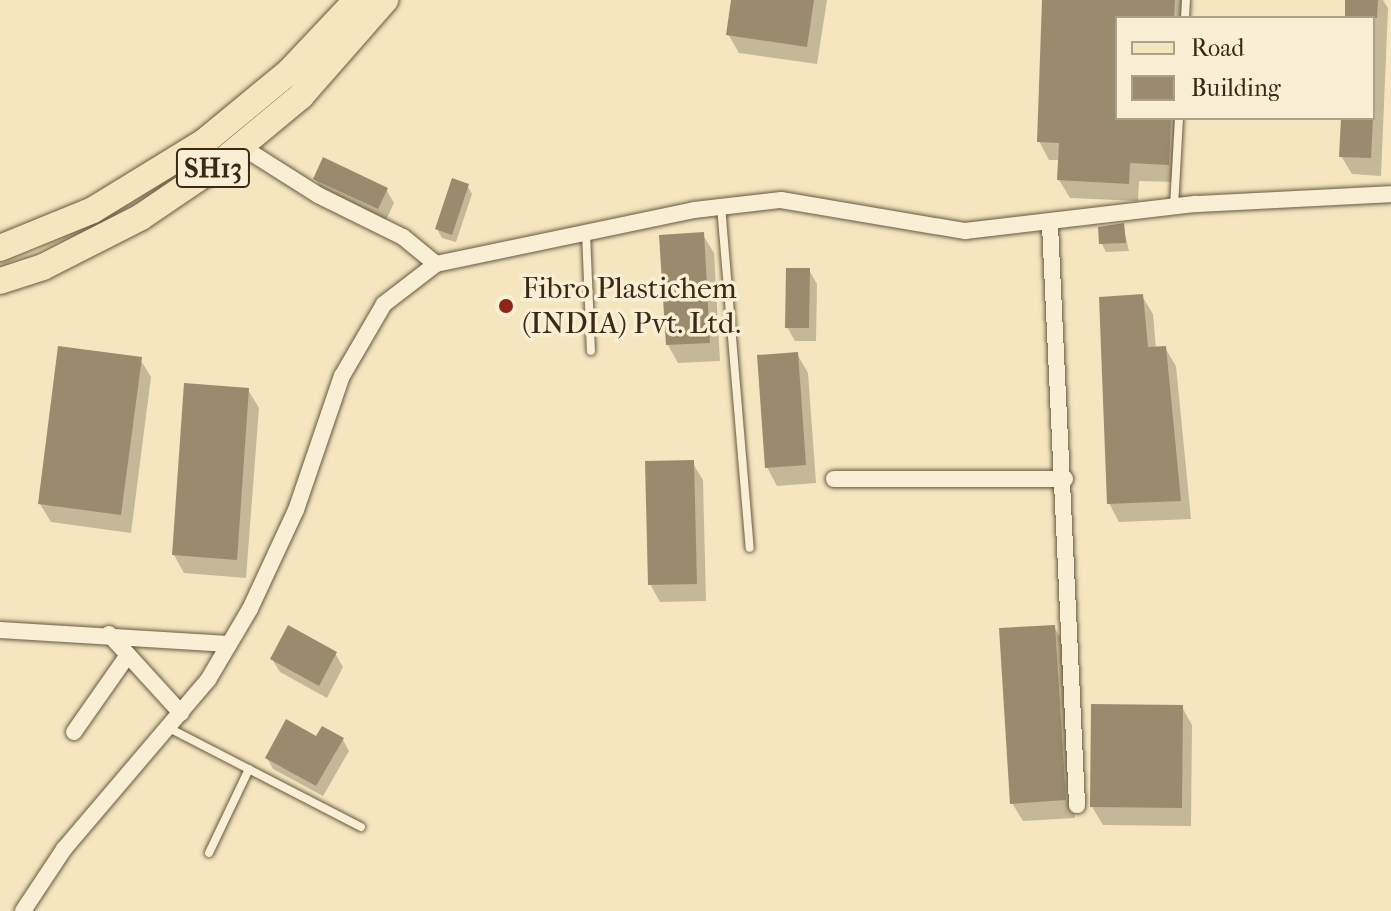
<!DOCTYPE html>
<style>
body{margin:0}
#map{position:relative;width:1391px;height:911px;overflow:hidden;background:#f5e6bf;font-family:"IM FELL French Canon",serif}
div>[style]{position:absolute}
.shadow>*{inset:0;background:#0003}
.building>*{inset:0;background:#9b8b6e}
.roads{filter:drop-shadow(0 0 2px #695840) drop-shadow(0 0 2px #695840)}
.service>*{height:8px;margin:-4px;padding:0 4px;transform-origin:4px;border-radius:4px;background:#f8efd5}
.minor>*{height:16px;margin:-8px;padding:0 8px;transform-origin:8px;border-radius:8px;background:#f8efd5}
.primary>*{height:26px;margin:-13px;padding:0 13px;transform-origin:13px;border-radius:13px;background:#f5e6bf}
.dots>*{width:22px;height:22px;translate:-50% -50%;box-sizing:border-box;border:4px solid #f8efd5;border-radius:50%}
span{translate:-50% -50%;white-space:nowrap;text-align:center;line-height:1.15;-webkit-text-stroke:7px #f8efd5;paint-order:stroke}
.shield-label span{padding:2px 6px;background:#f8efd5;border:2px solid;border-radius:6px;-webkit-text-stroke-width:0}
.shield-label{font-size:28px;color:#3a2916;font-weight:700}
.poi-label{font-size:30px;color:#3a2916}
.left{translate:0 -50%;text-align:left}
.legend{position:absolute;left:1115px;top:16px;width:260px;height:104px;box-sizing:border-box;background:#f8efd5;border:2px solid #aca089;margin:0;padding:10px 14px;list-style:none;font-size:24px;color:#3a2916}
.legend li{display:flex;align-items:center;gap:16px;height:40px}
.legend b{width:40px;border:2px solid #aca089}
</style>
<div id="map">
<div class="shadow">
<div style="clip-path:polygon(733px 0,827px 0,817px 64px,739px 53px,728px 34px)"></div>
<div style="clip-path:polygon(1044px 0,1185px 0,1185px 18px,1117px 18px,1117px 118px,1181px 118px,1178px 182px,1139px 181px,1138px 201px,1070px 198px,1059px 180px,1060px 160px,1049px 160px,1039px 141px)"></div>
<div style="clip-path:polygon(1347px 0,1383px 0,1388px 8px,1381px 176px,1352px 174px,1341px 156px,1343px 118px,1373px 118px,1373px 18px,1347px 18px)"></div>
<div style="clip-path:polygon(315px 178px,386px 189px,394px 203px,385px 222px,323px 192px)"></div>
<div style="clip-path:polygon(467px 185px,472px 194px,456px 242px,442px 238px,437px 229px)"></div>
<div style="clip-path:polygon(1123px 226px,1129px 251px,1106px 252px,1101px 243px)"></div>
<div style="clip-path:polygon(703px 235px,714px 253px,720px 361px,678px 363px,668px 345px)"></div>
<div style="clip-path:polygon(809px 270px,817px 284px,816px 341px,795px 341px,787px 327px)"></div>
<div style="clip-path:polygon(1142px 296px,1153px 314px,1156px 349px,1165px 348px,1176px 366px,1191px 519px,1119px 522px,1109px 503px)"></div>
<div style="clip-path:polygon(797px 354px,808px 373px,816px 483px,777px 486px,767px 467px)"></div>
<div style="clip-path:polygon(140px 359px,151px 377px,131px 533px,51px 522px,40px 504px)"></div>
<div style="clip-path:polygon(248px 390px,259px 408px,246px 578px,184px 573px,174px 555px)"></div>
<div style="clip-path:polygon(692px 462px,703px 480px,706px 601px,660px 602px,650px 584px)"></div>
<div style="clip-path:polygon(1054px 627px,1065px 645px,1075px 818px,1023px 821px,1012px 803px)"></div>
<div style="clip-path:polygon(335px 653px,343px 667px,327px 698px,280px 672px,272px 659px)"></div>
<div style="clip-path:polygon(1182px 707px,1192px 725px,1191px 826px,1103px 825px,1092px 807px)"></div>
<div style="clip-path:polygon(317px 739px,343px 740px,349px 751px,323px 796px,273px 769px,267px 758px)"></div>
</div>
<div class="building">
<div style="clip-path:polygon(731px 0,814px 0,807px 47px,726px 35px)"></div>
<div style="clip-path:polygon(1042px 0,1175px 0,1174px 18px,1117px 18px,1117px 118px,1171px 118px,1169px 165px,1130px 163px,1129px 184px,1057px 180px,1059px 143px,1037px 142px)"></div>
<div style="clip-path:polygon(1345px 0,1378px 0,1377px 18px,1345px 18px)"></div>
<div style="clip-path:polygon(1341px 118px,1373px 118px,1371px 158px,1339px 157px)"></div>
<div style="clip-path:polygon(323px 157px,388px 188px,378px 209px,313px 179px)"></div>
<div style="clip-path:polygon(452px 178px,469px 184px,452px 235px,435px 229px)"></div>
<div style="clip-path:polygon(1124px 223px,1126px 243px,1099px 244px,1098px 227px)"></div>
<div style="clip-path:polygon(704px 232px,710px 343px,666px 345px,659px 235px)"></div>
<div style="clip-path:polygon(786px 268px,810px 268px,809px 328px,785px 328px)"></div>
<div style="clip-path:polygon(1143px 294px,1148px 347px,1166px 346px,1181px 501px,1107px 504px,1099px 297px)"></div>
<div style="clip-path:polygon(58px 346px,142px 357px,121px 515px,38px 504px)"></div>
<div style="clip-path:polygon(798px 352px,806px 465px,765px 468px,757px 355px)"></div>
<div style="clip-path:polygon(184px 383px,249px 388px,237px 560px,172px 555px)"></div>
<div style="clip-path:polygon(694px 460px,697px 584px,648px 585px,645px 461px)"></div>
<div style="clip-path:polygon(288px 625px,337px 652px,319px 686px,270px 659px)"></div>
<div style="clip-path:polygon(1055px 625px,1066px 800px,1010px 804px,999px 628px)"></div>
<div style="clip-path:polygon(1091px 704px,1183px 705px,1182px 808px,1090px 807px)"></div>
<div style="clip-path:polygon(286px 719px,316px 736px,322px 726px,344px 738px,316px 786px,265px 758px)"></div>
</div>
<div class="roads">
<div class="service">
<div style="left:1185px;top:18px;width:18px;rotate:-87deg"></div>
<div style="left:721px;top:206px;width:343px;rotate:85.2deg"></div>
<div style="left:1174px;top:207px;width:89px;rotate:-86.8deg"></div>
<div style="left:586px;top:233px;width:118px;rotate:87.6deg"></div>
<div style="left:169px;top:728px;width:216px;rotate:27.3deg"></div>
<div style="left:209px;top:853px;width:93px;rotate:-64.5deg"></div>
</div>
<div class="minor">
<div style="left:239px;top:145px;width:93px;rotate:32.3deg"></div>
<div style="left:318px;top:195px;width:95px;rotate:26.3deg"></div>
<div style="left:403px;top:237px;width:43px;rotate:39.3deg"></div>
<div style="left:1050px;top:225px;width:581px;rotate:87.33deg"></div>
<div style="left:834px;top:479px;width:231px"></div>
<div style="left:0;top:630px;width:229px;rotate:3.5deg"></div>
<div style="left:109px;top:634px;width:107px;rotate:47.7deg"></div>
<div style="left:74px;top:732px;width:94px;rotate:-55deg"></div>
<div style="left:23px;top:911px;width:74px;rotate:-56.5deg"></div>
<div style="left:64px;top:849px;width:222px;rotate:-49.6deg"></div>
<div style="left:208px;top:680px;width:82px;rotate:-59.4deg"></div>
<div style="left:250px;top:609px;width:109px;rotate:-65.1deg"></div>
<div style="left:296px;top:510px;width:142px;rotate:-71.1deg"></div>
<div style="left:342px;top:376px;width:83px;rotate:-59.7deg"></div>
<div style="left:384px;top:304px;width:66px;rotate:-37.6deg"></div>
<div style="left:436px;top:264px;width:264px;rotate:-11.8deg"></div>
<div style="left:694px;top:210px;width:88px;rotate:-6.6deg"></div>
<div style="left:781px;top:200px;width:187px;rotate:9.6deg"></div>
<div style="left:965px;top:231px;width:233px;rotate:-6.7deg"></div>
<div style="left:1196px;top:204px;width:195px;rotate:-2.9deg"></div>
</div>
<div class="primary">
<div style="left:0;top:248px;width:100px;rotate:-22.2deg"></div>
<div style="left:93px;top:210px;width:130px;rotate:-31.5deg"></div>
<div style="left:204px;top:142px;width:112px;rotate:-39.5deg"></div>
<div style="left:290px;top:71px;width:98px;rotate:-46.7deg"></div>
<div style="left:0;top:281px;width:45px;rotate:-18deg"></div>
<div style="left:43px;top:267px;width:110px;rotate:-27deg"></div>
<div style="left:141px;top:217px;width:94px;rotate:-34.2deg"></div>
<div style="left:219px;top:164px;width:107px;rotate:-39.7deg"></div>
<div style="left:301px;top:96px;width:128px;rotate:-48.8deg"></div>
</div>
</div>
<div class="dots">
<div style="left:506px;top:306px;background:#8f2418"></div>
</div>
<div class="shield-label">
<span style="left:213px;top:168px">SH13</span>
</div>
<div class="poi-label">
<span class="left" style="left:522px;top:306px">Fibro Plastichem<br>(INDIA) Pvt. Ltd.</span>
</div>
<ul class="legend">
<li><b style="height:10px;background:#f5e6bf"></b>Road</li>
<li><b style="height:22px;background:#9b8b6e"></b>Building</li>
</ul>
</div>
